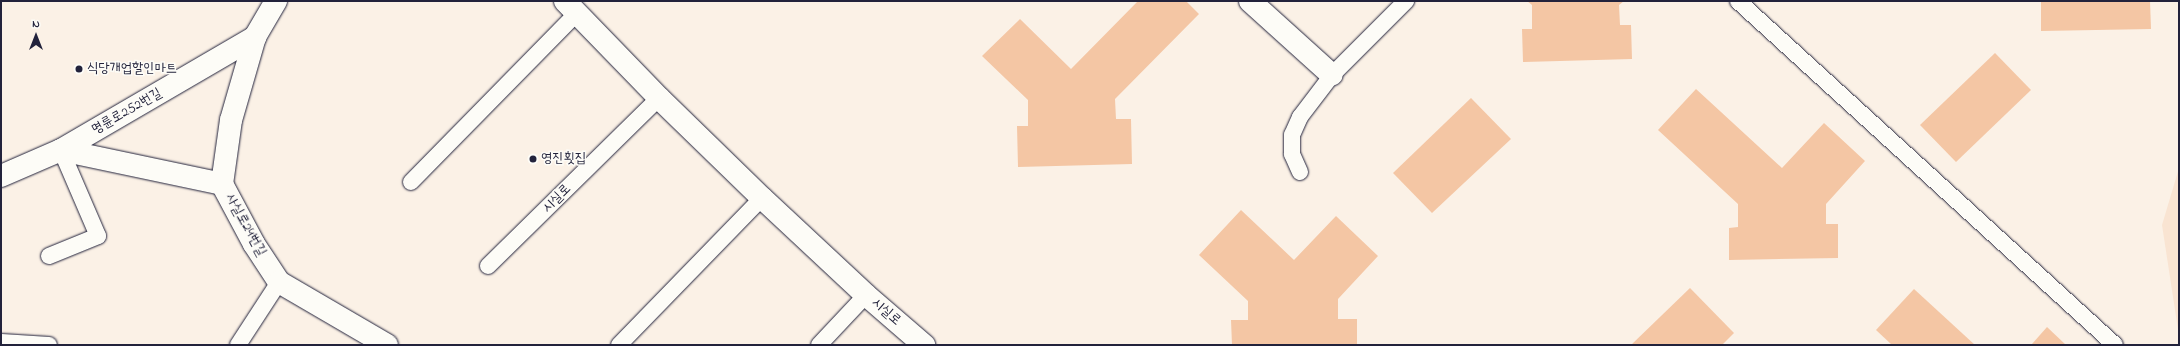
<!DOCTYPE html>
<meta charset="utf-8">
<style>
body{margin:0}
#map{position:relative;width:2180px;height:346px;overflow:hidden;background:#fbf1e6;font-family:"Indie Flower","Poor Story",sans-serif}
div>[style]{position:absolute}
.built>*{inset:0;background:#f9e4d2}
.building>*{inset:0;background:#f4c6a4}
.roads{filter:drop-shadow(0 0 1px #22223b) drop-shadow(0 0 1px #22223b)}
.lane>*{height:16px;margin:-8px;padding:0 8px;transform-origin:8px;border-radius:8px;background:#fdfcf7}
.street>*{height:22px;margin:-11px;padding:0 11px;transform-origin:11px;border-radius:11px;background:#fdfcf7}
.secondary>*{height:22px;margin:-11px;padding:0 11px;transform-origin:11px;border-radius:11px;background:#fdfcf7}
.dots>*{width:11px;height:11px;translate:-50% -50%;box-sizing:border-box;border:2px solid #fdfcf7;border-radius:50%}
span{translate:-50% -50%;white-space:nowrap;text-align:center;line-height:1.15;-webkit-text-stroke:3px #fdfcf7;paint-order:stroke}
.poi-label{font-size:14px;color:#22223b}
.left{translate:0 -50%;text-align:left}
.street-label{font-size:14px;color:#22223b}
.frame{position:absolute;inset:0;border:2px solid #22223b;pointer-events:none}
.north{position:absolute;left:16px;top:16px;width:40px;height:40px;-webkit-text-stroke:3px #fdfcf7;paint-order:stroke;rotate:0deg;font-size:11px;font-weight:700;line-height:16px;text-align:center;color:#22223b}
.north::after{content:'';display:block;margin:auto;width:14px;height:18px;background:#22223b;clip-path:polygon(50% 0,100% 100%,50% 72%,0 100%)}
</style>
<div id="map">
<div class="built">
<div style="clip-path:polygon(2179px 168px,2179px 336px,2162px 225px)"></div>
</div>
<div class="building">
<div style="clip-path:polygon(1138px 1px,1186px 1px,1199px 14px,1115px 99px,1116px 119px,1131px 119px,1132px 164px,1018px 167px,1017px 126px,1028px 126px,1028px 100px,982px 56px,1020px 19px,1071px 69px)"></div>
<div style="clip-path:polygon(1527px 1px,1624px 1px,1619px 5px,1620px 25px,1631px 25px,1632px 59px,1523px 62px,1522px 29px,1532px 29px,1532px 5px)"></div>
<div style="clip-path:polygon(2041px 1px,2150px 1px,2151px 29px,2041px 31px)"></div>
<div style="clip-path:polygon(1995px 53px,2031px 90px,1956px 162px,1920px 125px)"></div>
<div style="clip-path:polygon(1696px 89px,1782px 168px,1824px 123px,1865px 161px,1826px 204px,1826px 224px,1838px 224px,1838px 258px,1729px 260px,1729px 228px,1738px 227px,1738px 204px,1658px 130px)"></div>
<div style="clip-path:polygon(1471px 98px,1511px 139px,1432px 213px,1393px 173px)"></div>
<div style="clip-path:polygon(1241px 210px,1294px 260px,1336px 216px,1378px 256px,1338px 299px,1338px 319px,1357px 319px,1357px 345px,1232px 345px,1231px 320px,1248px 320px,1248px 301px,1199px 255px)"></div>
<div style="clip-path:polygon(1690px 288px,1734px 333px,1722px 345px,1631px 345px)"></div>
<div style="clip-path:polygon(1914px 289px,1975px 345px,1892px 345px,1876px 330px)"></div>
<div style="clip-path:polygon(2047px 327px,2066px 345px,2031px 345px)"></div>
</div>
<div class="roads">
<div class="lane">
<div style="left:1738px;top:1px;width:510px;rotate:42.38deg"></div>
<div style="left:1300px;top:172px;width:20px;rotate:-114deg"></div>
<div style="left:1292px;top:154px;width:19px;rotate:-90deg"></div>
<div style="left:1292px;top:135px;width:20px;rotate:-66deg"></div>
<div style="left:1300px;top:117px;width:53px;rotate:-52.7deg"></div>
<div style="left:1332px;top:75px;width:105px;rotate:-45deg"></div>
<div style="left:411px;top:182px;width:237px;rotate:-45.5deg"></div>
<div style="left:49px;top:256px;width:53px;rotate:-22.2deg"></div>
<div style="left:98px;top:236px;width:94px;rotate:-113.3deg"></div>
<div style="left:488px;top:266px;width:240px;rotate:-44.5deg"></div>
<div style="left:1px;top:342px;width:48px;rotate:3.6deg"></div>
<div style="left:238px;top:345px;width:75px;rotate:-56.9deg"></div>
<div style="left:619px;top:345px;width:205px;rotate:-45.8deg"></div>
<div style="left:819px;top:345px;width:69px;rotate:-46.8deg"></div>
</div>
<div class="street">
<div style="left:276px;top:1px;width:42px;rotate:120.3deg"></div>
<div style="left:255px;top:37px;width:86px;rotate:106.1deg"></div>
<div style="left:231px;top:120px;width:65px;rotate:98deg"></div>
<div style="left:222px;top:184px;width:68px;rotate:61.9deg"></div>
<div style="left:254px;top:244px;width:45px;rotate:56.7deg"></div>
<div style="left:279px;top:282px;width:125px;rotate:30.3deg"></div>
<div style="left:1250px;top:1px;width:110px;rotate:42.1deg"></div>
<div style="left:61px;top:150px;width:165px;rotate:11.9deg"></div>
<div style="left:1px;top:176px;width:65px;rotate:-23.4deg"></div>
<div style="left:61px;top:150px;width:225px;rotate:-30.2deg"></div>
</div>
<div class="secondary">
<div style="left:565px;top:1px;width:135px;rotate:45.9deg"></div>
<div style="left:659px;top:98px;width:144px;rotate:44.2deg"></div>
<div style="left:762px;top:198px;width:142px;rotate:43deg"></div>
<div style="left:866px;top:295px;width:77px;rotate:40.8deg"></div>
</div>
</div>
<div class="dots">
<div style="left:79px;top:69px;background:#22223b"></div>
<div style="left:533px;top:159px;background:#22223b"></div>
</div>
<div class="poi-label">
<span class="left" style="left:87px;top:69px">식당개업할인마트</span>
<span class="left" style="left:541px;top:159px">영진횟집</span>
</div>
<div class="street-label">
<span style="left:127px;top:112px;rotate:-30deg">명륜로252번길</span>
<span style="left:557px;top:199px;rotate:-45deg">시실로</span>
<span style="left:245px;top:225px;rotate:61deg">사실로24번길</span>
<span style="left:886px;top:312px;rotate:41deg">시실로</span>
</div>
<div class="frame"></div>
<div class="north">N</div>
</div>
